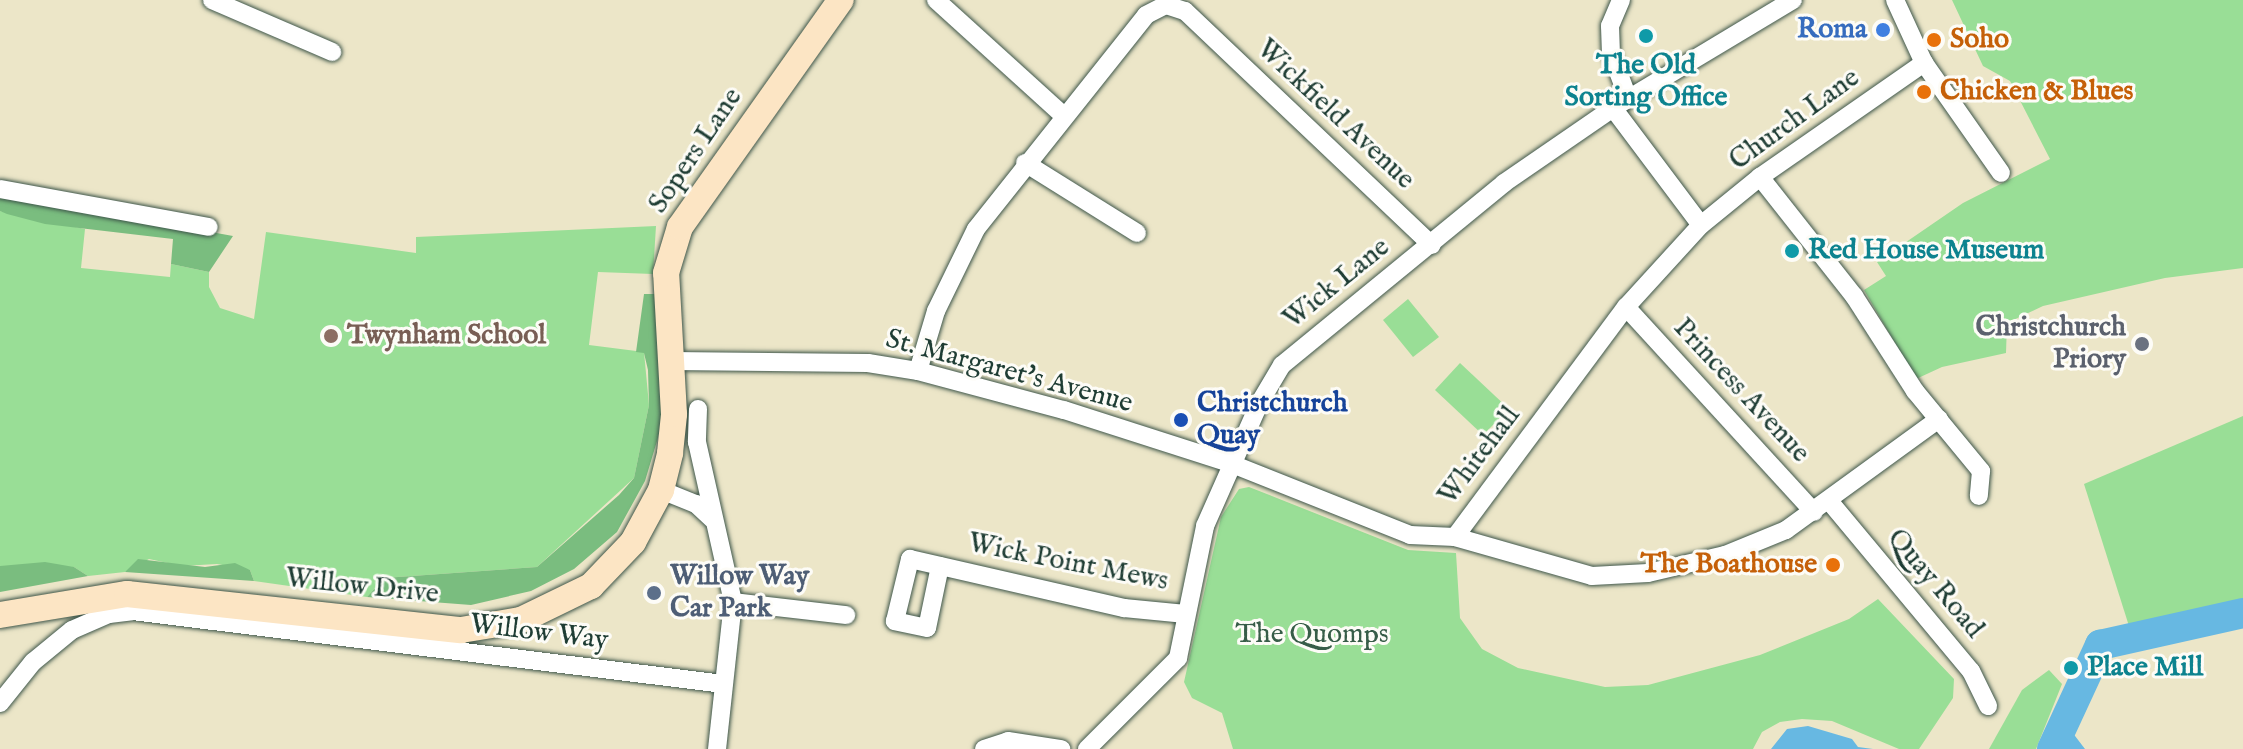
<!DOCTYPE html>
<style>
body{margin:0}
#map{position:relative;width:2243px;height:749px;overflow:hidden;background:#ece6c8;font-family:"IM FELL English",serif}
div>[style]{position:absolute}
.green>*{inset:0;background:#99de96}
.forest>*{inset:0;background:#7abd7f}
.water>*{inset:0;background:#67b8e2}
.river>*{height:30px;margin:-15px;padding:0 15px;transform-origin:15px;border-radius:15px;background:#67b8e2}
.roads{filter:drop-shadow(0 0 2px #3e564a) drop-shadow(0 0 2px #3e564a)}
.street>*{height:18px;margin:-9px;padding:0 9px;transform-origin:9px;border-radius:9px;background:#fff}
.secondary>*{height:26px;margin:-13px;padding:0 13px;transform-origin:13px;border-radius:13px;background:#fce5c4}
.dots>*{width:22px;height:22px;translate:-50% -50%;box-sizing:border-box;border:4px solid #fdfcf7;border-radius:50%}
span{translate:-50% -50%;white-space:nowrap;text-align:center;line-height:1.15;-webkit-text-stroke:6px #fdfcf7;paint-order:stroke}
.shop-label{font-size:28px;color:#366cbe;font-weight:700}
.right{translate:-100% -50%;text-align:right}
.food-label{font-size:28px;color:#c56008;font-weight:700}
.left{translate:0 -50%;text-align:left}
.culture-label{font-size:28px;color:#0d838f;font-weight:700}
.street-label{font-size:28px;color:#1f3d34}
.worship-label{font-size:28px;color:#5b616d;font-weight:700}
.education-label{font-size:28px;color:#785e54;font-weight:700}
.transit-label{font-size:28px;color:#164399;font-weight:700}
.service-label{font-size:28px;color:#4e5e75;font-weight:700}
.park-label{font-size:28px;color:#375d48}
</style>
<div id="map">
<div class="green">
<div style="clip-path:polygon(1952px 0,2243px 0,2243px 268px,2165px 278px,2043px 306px,2007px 323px,2006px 353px,1942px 367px,1916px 379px,1864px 290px,1886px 276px,1877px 262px,1963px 203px,2050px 159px,2010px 81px,1983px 66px)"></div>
<div style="clip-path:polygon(0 211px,85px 229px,81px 268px,170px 277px,171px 264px,209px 272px,209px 287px,220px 308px,254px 319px,266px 232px,416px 253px,416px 237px,656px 226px,653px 274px,598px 272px,589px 345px,644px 352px,649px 405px,634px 478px,537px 567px,384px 578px,367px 597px,254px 581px,250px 570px,217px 564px,182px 566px,149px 559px,125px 572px,88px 576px,74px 567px,0 566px)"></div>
<div style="clip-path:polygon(1408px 299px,1439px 337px,1413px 357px,1383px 320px)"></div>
<div style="clip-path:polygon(1460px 363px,1509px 409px,1483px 435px,1435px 390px)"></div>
<div style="clip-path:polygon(2243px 416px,2243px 605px,2135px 645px,2084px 484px)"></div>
<div style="clip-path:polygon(1249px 487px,1408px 550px,1456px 553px,1460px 618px,1482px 649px,1518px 668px,1605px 687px,1648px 685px,1760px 655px,1849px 619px,1878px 599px,1954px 679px,1953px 698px,1919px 749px,1899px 749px,1832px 721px,1802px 719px,1780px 722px,1762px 732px,1753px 749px,1233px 749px,1222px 713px,1192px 698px,1184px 682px,1221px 517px,1239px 489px)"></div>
<div style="clip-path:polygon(2049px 670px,2062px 684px,2036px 749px,1989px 749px,2022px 690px)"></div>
</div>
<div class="forest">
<div style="clip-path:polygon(0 191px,178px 226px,233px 236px,209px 272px,171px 264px,173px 239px,45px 224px,7px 214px,0 211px)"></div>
<div style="clip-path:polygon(644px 294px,658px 294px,665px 377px,660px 431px,645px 481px,617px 532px,574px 569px,531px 591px,471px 605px,367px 597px,384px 578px,537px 567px,619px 495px,634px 478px,649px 405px,648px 370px,644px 353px,636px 352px)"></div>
<div style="clip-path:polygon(138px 559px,205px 567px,235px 563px,250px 570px,254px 581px,125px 572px)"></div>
<div style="clip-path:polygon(45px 562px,74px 567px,88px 576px,0 592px,0 566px)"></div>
</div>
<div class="water">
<div style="clip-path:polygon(2085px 670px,2092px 674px,2083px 688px,2072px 732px,2085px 749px,2039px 749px,2061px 695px,2071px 679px,2075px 681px,2071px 702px)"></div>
<div style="clip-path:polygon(1808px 726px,1852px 739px,1858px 747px,1873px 749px,1771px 749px,1787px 729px)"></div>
</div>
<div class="river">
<div style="left:2052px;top:749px;width:115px;rotate:-65.2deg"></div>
<div style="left:2100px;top:645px;width:147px;rotate:-12.6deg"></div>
</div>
<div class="roads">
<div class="street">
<div style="left:212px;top:0;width:131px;rotate:23.4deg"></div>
<div style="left:936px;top:0;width:171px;rotate:42.2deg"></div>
<div style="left:1621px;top:0;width:28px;rotate:113deg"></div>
<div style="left:1610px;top:26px;width:27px;rotate:88deg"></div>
<div style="left:1611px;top:53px;width:48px;rotate:69.3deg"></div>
<div style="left:1895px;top:0;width:69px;rotate:65.3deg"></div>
<div style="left:1924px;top:63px;width:134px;rotate:55deg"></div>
<div style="left:1613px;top:108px;width:146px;rotate:53.1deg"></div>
<div style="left:1025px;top:163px;width:132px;rotate:32deg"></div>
<div style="left:1760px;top:177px;width:152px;rotate:51.7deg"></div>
<div style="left:1854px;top:296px;width:113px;rotate:57.3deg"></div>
<div style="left:1915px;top:391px;width:104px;rotate:50.5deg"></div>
<div style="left:1981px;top:471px;width:25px;rotate:95deg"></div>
<div style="left:0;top:189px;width:212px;rotate:10.3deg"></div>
<div style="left:1626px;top:307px;width:278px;rotate:47.5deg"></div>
<div style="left:671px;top:361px;width:197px;rotate:0.6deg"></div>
<div style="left:868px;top:363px;width:51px;rotate:9.1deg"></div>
<div style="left:918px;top:371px;width:151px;rotate:15deg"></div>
<div style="left:1064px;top:410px;width:176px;rotate:17.8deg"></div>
<div style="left:1232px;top:464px;width:192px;rotate:21.7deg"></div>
<div style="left:1410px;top:535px;width:45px;rotate:2.5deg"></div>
<div style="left:1455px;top:537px;width:142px;rotate:15.9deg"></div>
<div style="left:1592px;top:576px;width:56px;rotate:-3.1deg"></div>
<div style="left:1648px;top:573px;width:79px;rotate:-13.2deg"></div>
<div style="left:1725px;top:555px;width:66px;rotate:-22.3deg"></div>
<div style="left:1786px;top:530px;width:189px;rotate:-36deg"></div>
<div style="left:918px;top:371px;width:63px;rotate:-73.3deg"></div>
<div style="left:936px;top:311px;width:91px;rotate:-64deg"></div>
<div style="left:976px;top:229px;width:273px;rotate:-51.5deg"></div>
<div style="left:1146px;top:15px;width:22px;rotate:-27deg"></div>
<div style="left:1166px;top:5px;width:20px;rotate:18deg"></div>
<div style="left:1185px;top:11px;width:340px;rotate:43.5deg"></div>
<div style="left:698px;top:409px;width:33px;rotate:92deg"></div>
<div style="left:697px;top:442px;width:164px;rotate:77.3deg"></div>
<div style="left:733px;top:602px;width:148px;rotate:96.2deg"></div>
<div style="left:661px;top:490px;width:38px;rotate:22deg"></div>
<div style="left:696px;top:504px;width:22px;rotate:43deg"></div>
<div style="left:1830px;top:502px;width:220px;rotate:50.2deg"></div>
<div style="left:1971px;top:671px;width:39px;rotate:64deg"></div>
<div style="left:1455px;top:537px;width:287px;rotate:-53.4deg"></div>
<div style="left:1626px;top:307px;width:111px;rotate:-47.6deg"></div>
<div style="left:1701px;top:225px;width:76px;rotate:-39.1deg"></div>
<div style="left:1760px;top:177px;width:200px;rotate:-34.8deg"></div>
<div style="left:940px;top:566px;width:63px;rotate:101.8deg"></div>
<div style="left:927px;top:628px;width:33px;rotate:-168deg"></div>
<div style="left:895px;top:621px;width:64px;rotate:-76.4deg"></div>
<div style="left:910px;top:559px;width:220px;rotate:12.9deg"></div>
<div style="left:1124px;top:608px;width:62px;rotate:5.5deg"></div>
<div style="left:733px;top:602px;width:114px;rotate:6.6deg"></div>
<div style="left:0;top:703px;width:53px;rotate:-51.2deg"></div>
<div style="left:33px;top:662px;width:50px;rotate:-39.4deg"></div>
<div style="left:72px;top:630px;width:40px;rotate:-23.4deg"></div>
<div style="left:109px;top:614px;width:23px;rotate:-7deg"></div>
<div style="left:132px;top:611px;width:596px;rotate:7.03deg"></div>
<div style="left:984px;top:749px;width:25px;rotate:-18deg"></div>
<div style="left:1008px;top:741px;width:54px;rotate:8.6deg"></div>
<div style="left:1087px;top:749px;width:129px;rotate:-45deg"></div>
<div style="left:1178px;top:658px;width:135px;rotate:-78.4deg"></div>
<div style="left:1205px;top:526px;width:136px;rotate:-66.1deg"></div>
<div style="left:1260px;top:402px;width:43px;rotate:-59.3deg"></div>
<div style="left:1282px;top:365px;width:287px;rotate:-39.3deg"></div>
<div style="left:1504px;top:183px;width:132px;rotate:-34.5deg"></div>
<div style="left:1613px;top:108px;width:210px;rotate:-31deg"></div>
</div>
<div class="secondary">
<div style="left:0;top:615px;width:129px;rotate:-9.4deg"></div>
<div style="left:127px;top:594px;width:336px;rotate:6.2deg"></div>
<div style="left:461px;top:630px;width:61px;rotate:-9.5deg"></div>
<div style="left:521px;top:620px;width:78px;rotate:-25.9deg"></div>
<div style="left:591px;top:586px;width:61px;rotate:-46.3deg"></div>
<div style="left:633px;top:542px;width:59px;rotate:-61.7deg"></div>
<div style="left:661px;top:490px;width:38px;rotate:-76deg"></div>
<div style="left:670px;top:453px;width:39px;rotate:-84deg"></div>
<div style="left:674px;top:414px;width:141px;rotate:-93.2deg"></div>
<div style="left:666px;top:273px;width:48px;rotate:-73.1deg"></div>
<div style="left:680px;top:227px;width:278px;rotate:-54.7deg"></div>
</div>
</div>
<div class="dots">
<div style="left:1883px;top:30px;background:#3f7fe0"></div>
<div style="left:1646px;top:36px;background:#0f9aa8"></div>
<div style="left:1934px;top:40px;background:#e8710a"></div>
<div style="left:1924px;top:92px;background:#e8710a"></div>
<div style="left:1792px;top:251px;background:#0f9aa8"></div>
<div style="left:331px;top:336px;background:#8d6e63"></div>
<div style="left:2142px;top:344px;background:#6b7280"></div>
<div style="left:1181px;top:420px;background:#1a4fb4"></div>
<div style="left:1833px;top:565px;background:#e8710a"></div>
<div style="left:654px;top:593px;background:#5c6f8a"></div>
<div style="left:2071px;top:668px;background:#0f9aa8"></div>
</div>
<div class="shop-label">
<span class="right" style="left:1867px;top:30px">Roma</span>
</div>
<div class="food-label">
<span class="left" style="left:1950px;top:40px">Soho</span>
<span class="left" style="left:1940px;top:92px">Chicken &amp; Blues</span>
<span class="right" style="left:1817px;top:565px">The Boathouse</span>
</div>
<div class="culture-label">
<span style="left:1646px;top:82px">The Old<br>Sorting Office</span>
<span class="left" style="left:1808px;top:251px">Red House Museum</span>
<span class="left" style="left:2087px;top:668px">Place Mill</span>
</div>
<div class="street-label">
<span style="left:1335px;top:115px;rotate:43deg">Wickfield Avenue</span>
<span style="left:1795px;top:120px;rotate:-36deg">Church Lane</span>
<span style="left:696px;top:151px;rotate:-56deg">Sopers Lane</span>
<span style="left:1337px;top:284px;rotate:-39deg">Wick Lane</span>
<span style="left:1009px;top:372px;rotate:15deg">St. Margaret's Avenue</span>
<span style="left:1741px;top:391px;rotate:47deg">Princess Avenue</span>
<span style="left:1480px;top:456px;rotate:-53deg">Whitehall</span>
<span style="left:1068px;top:563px;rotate:11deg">Wick Point Mews</span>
<span style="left:1935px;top:584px;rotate:50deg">Quay Road</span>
<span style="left:362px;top:587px;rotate:6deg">Willow Drive</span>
<span style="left:539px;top:633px;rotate:7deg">Willow Way</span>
</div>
<div class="worship-label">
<span class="right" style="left:2126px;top:344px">Christchurch<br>Priory</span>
</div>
<div class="education-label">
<span class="left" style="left:347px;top:336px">Twynham School</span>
</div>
<div class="transit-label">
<span class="left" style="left:1197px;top:420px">Christchurch<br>Quay</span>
</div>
<div class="service-label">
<span class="left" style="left:670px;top:593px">Willow Way<br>Car Park</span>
</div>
<div class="park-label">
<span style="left:1312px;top:635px">The Quomps</span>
</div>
</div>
